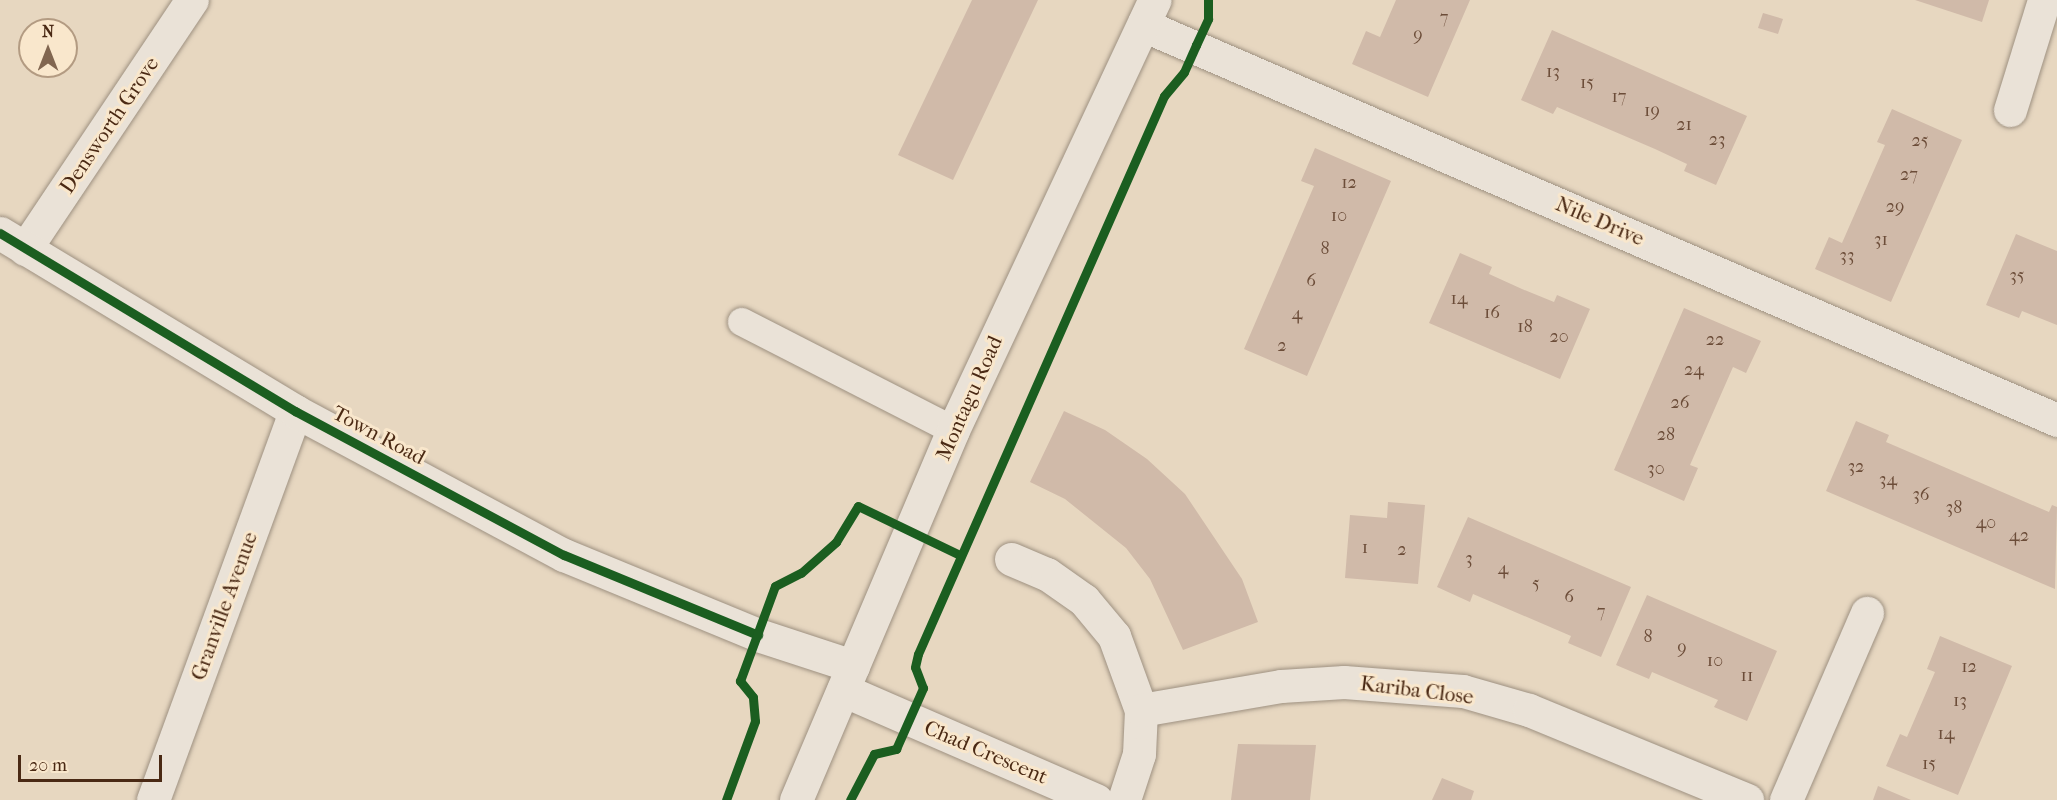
<!DOCTYPE html>
<style>
body{margin:0}
#map{position:relative;width:2057px;height:800px;overflow:hidden;background:#e7d7c0;font-family:"IM FELL French Canon",serif}
div>[style]{position:absolute}
.building>*{inset:0;background:#d0baa9}
.roads{filter:drop-shadow(0 0 2px #9e9181) drop-shadow(0 0 2px #9e9181)}
.service>*{height:28px;margin:-14px;padding:0 14px;transform-origin:14px;border-radius:14px;background:#eae2d7}
.minor>*{height:33px;margin:-16.5px;padding:0 16.5px;transform-origin:16.5px;border-radius:16.5px;background:#eae2d7}
.tertiary>*{height:33px;margin:-16.5px;padding:0 16.5px;transform-origin:16.5px;border-radius:16.5px;background:#eae2d7}
.secondary>*{height:33px;margin:-16.5px;padding:0 16.5px;transform-origin:16.5px;border-radius:16.5px;background:#eae2d7}
.cycleway>*{height:9px;margin:-4.5px;padding:0 4.5px;transform-origin:4.5px;border-radius:4.5px;background:#1b5e20}
span{translate:-50% -50%;white-space:nowrap;text-align:center;line-height:1.15;-webkit-text-stroke:6px #f9e7cc;paint-order:stroke}
.number-label{font-size:18px;color:#6c4d39}
.number-label span{-webkit-text-stroke-width:0}
.street-label{font-size:21px;color:#4a2914}
.north{position:absolute;left:18px;top:18px;width:60px;height:60px;box-sizing:border-box;background:#f9e7cc;border:2px solid #b39b82;border-radius:50%;rotate:0deg;font-size:16px;font-weight:700;line-height:24px;text-align:center;color:#4a2914}
.north::after{content:'';display:block;margin:auto;width:21px;height:27px;background:#816650;clip-path:polygon(50% 0,100% 100%,50% 72%,0 100%)}
.scale{position:absolute;left:18px;top:755px;width:144px;height:27px;box-sizing:border-box;border:3px solid #4a2914;border-top:0;padding-left:8px;font-size:18px;line-height:21px;white-space:nowrap;color:#4a2914;-webkit-text-stroke:4px #f9e7cc;paint-order:stroke}
</style>
<div id="map">
<div class="building">
<div style="clip-path:polygon(972px 0,1038px 0,953px 180px,898px 155px)"></div>
<div style="clip-path:polygon(1396px 0,1470px 0,1428px 97px,1352px 64px,1366px 31px,1380px 37px)"></div>
<div style="clip-path:polygon(1915px 0,1989px 0,1982px 22px)"></div>
<div style="clip-path:polygon(1763px 13px,1783px 19px,1778px 34px,1758px 28px)"></div>
<div style="clip-path:polygon(1552px 30px,1747px 116px,1716px 185px,1684px 171px,1687px 164px,1655px 149px,1557px 107px,1553px 114px,1521px 100px)"></div>
<div style="clip-path:polygon(1892px 109px,1962px 140px,1891px 302px,1815px 269px,1829px 237px,1842px 243px,1885px 145px,1877px 142px)"></div>
<div style="clip-path:polygon(1315px 148px,1391px 181px,1307px 376px,1244px 349px,1314px 186px,1301px 181px)"></div>
<div style="clip-path:polygon(2016px 234px,2057px 251px,2057px 325px,2022px 311px,2019px 318px,1986px 305px)"></div>
<div style="clip-path:polygon(1460px 253px,1492px 267px,1489px 274px,1522px 289px,1554px 302px,1557px 295px,1590px 309px,1560px 379px,1429px 323px)"></div>
<div style="clip-path:polygon(1684px 308px,1761px 341px,1746px 373px,1733px 367px,1690px 465px,1698px 468px,1684px 501px,1614px 470px)"></div>
<div style="clip-path:polygon(1064px 411px,1105px 430px,1147px 459px,1185px 494px,1242px 579px,1258px 622px,1183px 650px,1150px 579px,1126px 548px,1065px 499px,1030px 482px)"></div>
<div style="clip-path:polygon(1856px 421px,1889px 435px,1886px 442px,2016px 498px,2049px 512px,2052px 505px,2057px 507px,2055px 589px,1826px 491px)"></div>
<div style="clip-path:polygon(1388px 502px,1425px 505px,1418px 584px,1345px 578px,1350px 515px,1387px 518px)"></div>
<div style="clip-path:polygon(1468px 517px,1631px 587px,1601px 657px,1568px 643px,1571px 636px,1473px 594px,1470px 602px,1437px 587px)"></div>
<div style="clip-path:polygon(1647px 595px,1777px 651px,1747px 721px,1714px 707px,1718px 700px,1652px 672px,1649px 679px,1616px 665px)"></div>
<div style="clip-path:polygon(1940px 636px,2012px 666px,1958px 795px,1886px 766px,1900px 734px,1907px 737px,1935px 672px,1927px 669px)"></div>
<div style="clip-path:polygon(1238px 744px,1316px 745px,1310px 800px,1231px 800px)"></div>
<div style="clip-path:polygon(1442px 778px,1474px 791px,1471px 800px,1432px 800px)"></div>
<div style="clip-path:polygon(1878px 786px,1911px 800px,1873px 800px)"></div>
</div>
<div class="roads">
<div class="service">
<div style="left:742px;top:322px;width:237px;rotate:27.1deg"></div>
</div>
<div class="minor">
<div style="left:1143px;top:25px;width:996px;rotate:23.37deg"></div>
<div style="left:2010px;top:110px;width:115px;rotate:-72.8deg"></div>
<div style="left:25px;top:249px;width:300px;rotate:-56.2deg"></div>
<div style="left:1011px;top:559px;width:39px;rotate:23deg"></div>
<div style="left:1047px;top:574px;width:45px;rotate:35.1deg"></div>
<div style="left:1084px;top:600px;width:47px;rotate:50.2deg"></div>
<div style="left:1114px;top:636px;width:79px;rotate:70deg"></div>
<div style="left:1141px;top:710px;width:44px;rotate:92.6deg"></div>
<div style="left:1139px;top:754px;width:48px;rotate:108.1deg"></div>
<div style="left:843px;top:690px;width:276px;rotate:23.5deg"></div>
<div style="left:1141px;top:710px;width:142px;rotate:-9.7deg"></div>
<div style="left:1281px;top:686px;width:63px;rotate:-3.6deg"></div>
<div style="left:1344px;top:682px;width:119px;rotate:4.3deg"></div>
<div style="left:1463px;top:691px;width:69px;rotate:16.1deg"></div>
<div style="left:1529px;top:710px;width:236px;rotate:22.4deg"></div>
<div style="left:153px;top:800px;width:414px;rotate:-69.9deg"></div>
<div style="left:1786px;top:800px;width:204px;rotate:-66.6deg"></div>
</div>
<div class="tertiary">
<div style="left:0;top:233px;width:345px;rotate:31.1deg"></div>
<div style="left:295px;top:411px;width:305px;rotate:28.2deg"></div>
<div style="left:564px;top:555px;width:210px;rotate:22.4deg"></div>
<div style="left:758px;top:635px;width:100px;rotate:18.1deg"></div>
</div>
<div class="secondary">
<div style="left:796px;top:800px;width:402px;rotate:-67deg"></div>
<div style="left:953px;top:430px;width:475px;rotate:-64.9deg"></div>
</div>
</div>
<div class="cycleway">
<div style="left:0;top:233px;width:345px;rotate:31.1deg"></div>
<div style="left:295px;top:411px;width:305px;rotate:28.2deg"></div>
<div style="left:564px;top:555px;width:210px;rotate:22.4deg"></div>
<div style="left:726px;top:800px;width:84px;rotate:-69.8deg"></div>
<div style="left:755px;top:721px;width:24px;rotate:-95deg"></div>
<div style="left:753px;top:697px;width:21px;rotate:-129deg"></div>
<div style="left:740px;top:681px;width:101px;rotate:-69.8deg"></div>
<div style="left:775px;top:586px;width:29px;rotate:-27deg"></div>
<div style="left:801px;top:573px;width:47px;rotate:-41.5deg"></div>
<div style="left:836px;top:542px;width:42px;rotate:-58.6deg"></div>
<div style="left:858px;top:506px;width:113px;rotate:25.7deg"></div>
<div style="left:850px;top:800px;width:52px;rotate:-62.4deg"></div>
<div style="left:874px;top:754px;width:23px;rotate:-13deg"></div>
<div style="left:896px;top:749px;width:67px;rotate:-66.1deg"></div>
<div style="left:923px;top:688px;width:22px;rotate:-111deg"></div>
<div style="left:915px;top:667px;width:13px;rotate:-77deg"></div>
<div style="left:918px;top:654px;width:610px;rotate:-66.21deg"></div>
<div style="left:1164px;top:96px;width:31px;rotate:-50deg"></div>
<div style="left:1184px;top:72px;width:30px;rotate:-66deg"></div>
<div style="left:1196px;top:45px;width:29px;rotate:-65deg"></div>
<div style="left:1208px;top:19px;width:19px;rotate:-90deg"></div>
</div>
<div class="number-label">
<span style="left:1444px;top:18px">7</span>
<span style="left:1418px;top:35px">9</span>
<span style="left:1553px;top:72px">13</span>
<span style="left:1587px;top:83px">15</span>
<span style="left:1619px;top:97px">17</span>
<span style="left:1652px;top:111px">19</span>
<span style="left:1684px;top:125px">21</span>
<span style="left:1717px;top:140px">23</span>
<span style="left:1920px;top:141px">25</span>
<span style="left:1909px;top:175px">27</span>
<span style="left:1349px;top:183px">12</span>
<span style="left:1895px;top:207px">29</span>
<span style="left:1339px;top:216px">10</span>
<span style="left:1881px;top:240px">31</span>
<span style="left:1325px;top:249px">8</span>
<span style="left:1847px;top:256px">33</span>
<span style="left:2017px;top:276px">35</span>
<span style="left:1311px;top:281px">6</span>
<span style="left:1459px;top:299px">14</span>
<span style="left:1492px;top:313px">16</span>
<span style="left:1297px;top:314px">4</span>
<span style="left:1525px;top:327px">18</span>
<span style="left:1559px;top:337px">20</span>
<span style="left:1715px;top:340px">22</span>
<span style="left:1282px;top:346px">2</span>
<span style="left:1694px;top:370px">24</span>
<span style="left:1680px;top:403px">26</span>
<span style="left:1666px;top:435px">28</span>
<span style="left:1856px;top:467px">32</span>
<span style="left:1656px;top:469px">30</span>
<span style="left:1888px;top:480px">34</span>
<span style="left:1921px;top:495px">36</span>
<span style="left:1954px;top:508px">38</span>
<span style="left:1986px;top:523px">40</span>
<span style="left:2019px;top:536px">42</span>
<span style="left:1365px;top:548px">1</span>
<span style="left:1402px;top:550px">2</span>
<span style="left:1469px;top:559px">3</span>
<span style="left:1503px;top:569px">4</span>
<span style="left:1536px;top:584px">5</span>
<span style="left:1569px;top:597px">6</span>
<span style="left:1601px;top:612px">7</span>
<span style="left:1648px;top:637px">8</span>
<span style="left:1682px;top:648px">9</span>
<span style="left:1715px;top:661px">10</span>
<span style="left:1969px;top:667px">12</span>
<span style="left:1747px;top:676px">11</span>
<span style="left:1960px;top:701px">13</span>
<span style="left:1946px;top:734px">14</span>
<span style="left:1929px;top:764px">15</span>
</div>
<div class="street-label">
<span style="left:109px;top:125px;rotate:-56deg">Densworth Grove</span>
<span style="left:1600px;top:221px;rotate:23deg">Nile Drive</span>
<span style="left:969px;top:398px;rotate:-66deg">Montagu Road</span>
<span style="left:379px;top:435px;rotate:28deg">Town Road</span>
<span style="left:224px;top:606px;rotate:-70deg">Granville Avenue</span>
<span style="left:1417px;top:690px;rotate:7deg">Kariba Close</span>
<span style="left:986px;top:752px;rotate:23deg">Chad Crescent</span>
</div>
<div class="north">N</div>
<div class="scale">20 m</div>
</div>
